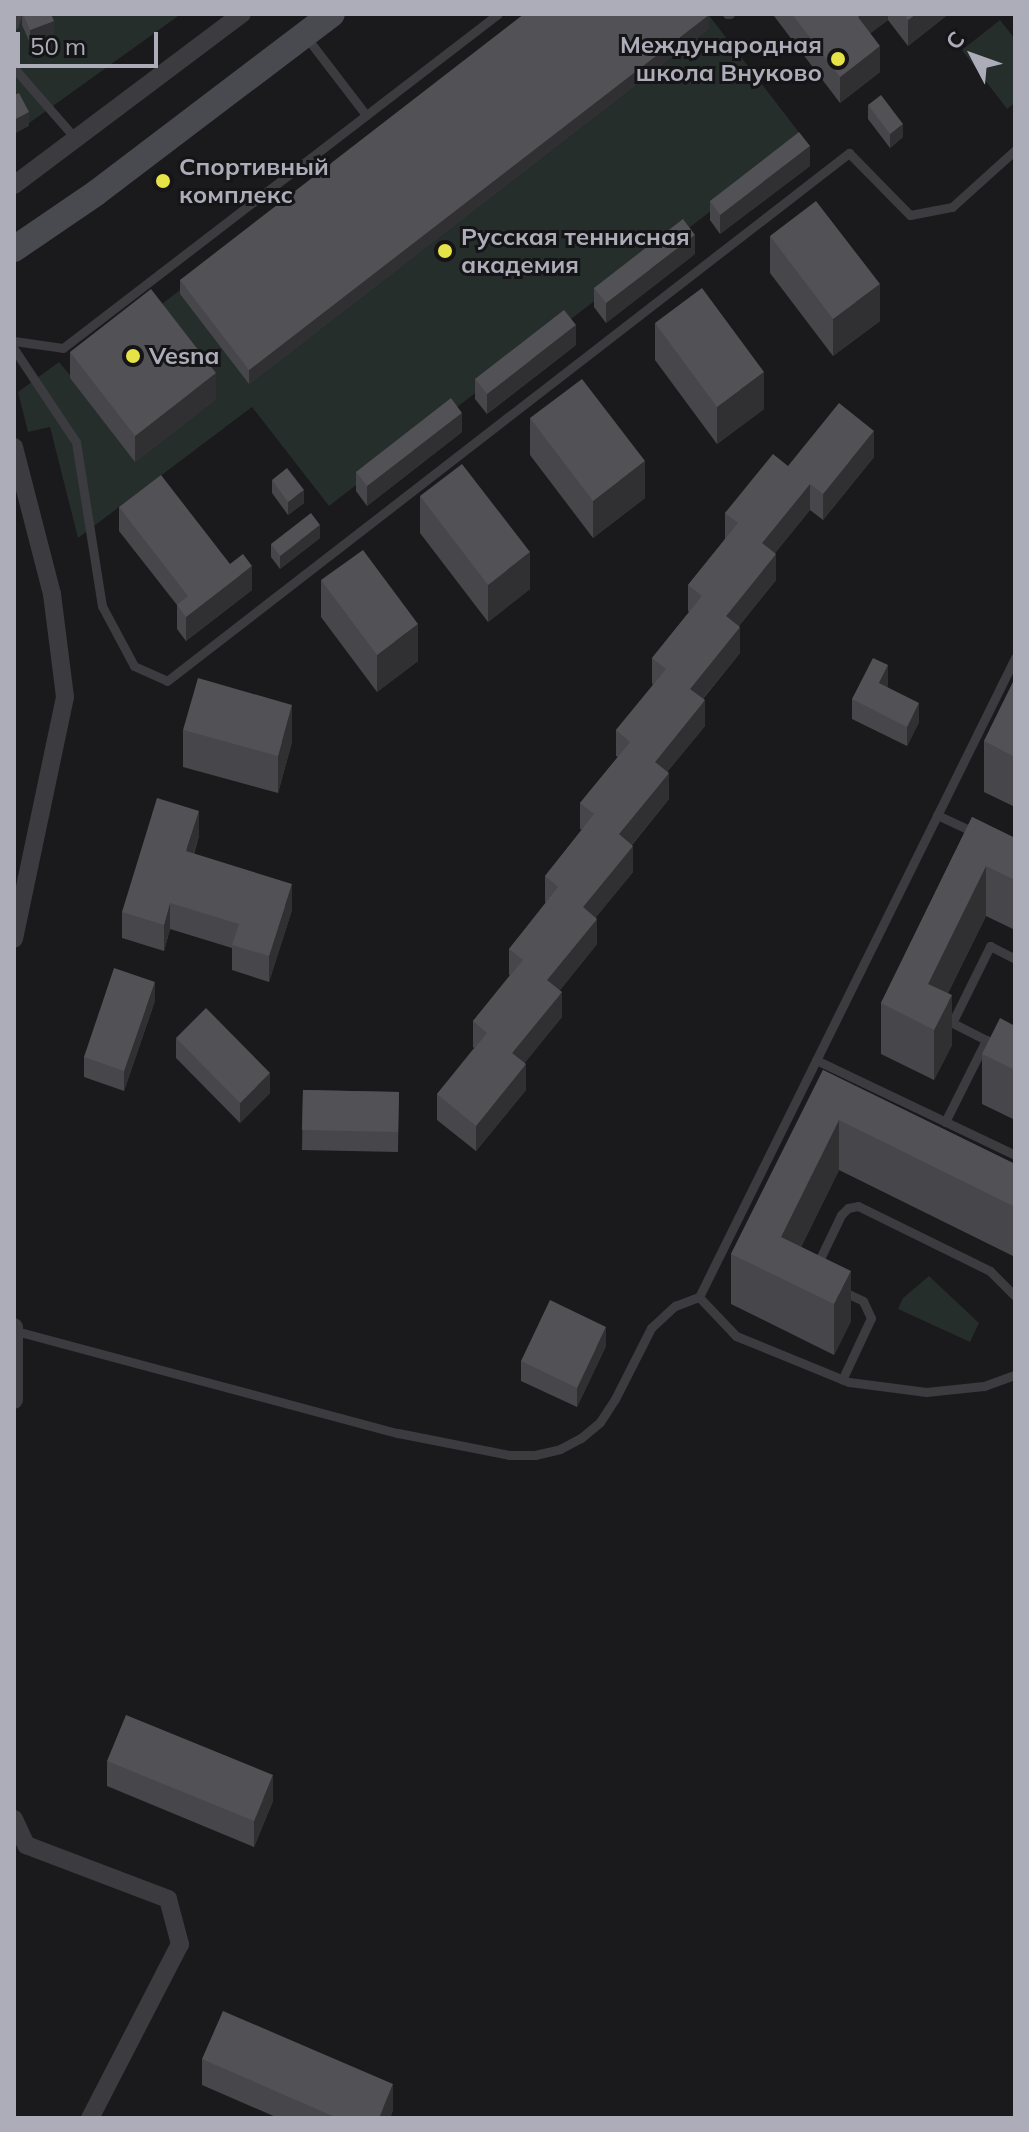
<!DOCTYPE html>
<meta charset="utf-8">
<style>
body{margin:0}
#map{position:relative;width:1029px;height:2132px;overflow:hidden;background:#1a191b;font-family:Mulish,sans-serif}
div>[style]{position:absolute}
.green>*{inset:0;background:#252e2a}
.lane>*{height:9px;margin:-4.5px;padding:0 4.5px;transform-origin:4.5px;border-radius:4.5px;background:#3b3b40}
.street>*{height:18px;margin:-9px;padding:0 9px;transform-origin:9px;border-radius:9px;background:#3b3b40}
.secondary>*{height:26px;margin:-13px;padding:0 13px;transform-origin:13px;border-radius:13px;background:#494950}
.wall>*{inset:0;background:#47464a}
.shaded-wall>*{inset:0;background:#302f32}
.building>*{inset:0;background:#525156}
.dots>*{width:22px;height:22px;translate:-50% -50%;box-sizing:border-box;border:4px solid #151416;border-radius:50%}
span{translate:-50% -50%;white-space:nowrap;text-align:center;line-height:1.15;-webkit-text-stroke:6px #151416;paint-order:stroke}
.poi-label{font-size:24px;color:#adadba;font-weight:700}
.right{translate:-100% -50%;text-align:right}
.left{translate:0 -50%;text-align:left}
.frame{position:absolute;inset:0;border:16px solid #adadba;pointer-events:none}
.north{position:absolute;left:933px;top:16px;width:80px;height:80px;-webkit-text-stroke:6px #151416;paint-order:stroke;rotate:311deg;font-size:22px;font-weight:700;line-height:32px;text-align:center;color:#adadba}
.north::after{content:'';display:block;margin:auto;width:28px;height:36px;background:#adadba;clip-path:polygon(50% 0,100% 100%,50% 72%,0 100%)}
.scale{position:absolute;left:16px;top:32px;width:142px;height:36px;box-sizing:border-box;border:4px solid #adadba;border-top:0;padding-left:10px;font-size:24px;line-height:28px;white-space:nowrap;color:#adadba;-webkit-text-stroke:6px #151416;paint-order:stroke}
</style>
<div id="map">
<div class="green">
<div style="clip-path:polygon(14px 14px,181px 14px,14px 134px)"></div>
<div style="clip-path:polygon(537px 14px,708px 14px,804px 139px,329px 506px,252px 407px,78px 538px,50px 427px,28px 432px,18px 392px,59px 362px,70px 375px)"></div>
<div style="clip-path:polygon(1000px 20px,1015px 39px,1015px 103px,1007px 109px,962px 50px)"></div>
<div style="clip-path:polygon(929px 1276px,979px 1323px,970px 1342px,898px 1309px,903px 1298px)"></div>
</div>
<div class="lane">
<div style="left:727px;top:14px;width:3px"></div>
<div style="left:14px;top:25px;width:11px;rotate:-75deg"></div>
<div style="left:307px;top:38px;width:97px;rotate:52.5deg"></div>
<div style="left:14px;top:68px;width:94px;rotate:48.9deg"></div>
<div style="left:14px;top:341px;width:49px;rotate:8.1deg"></div>
<div style="left:63px;top:348px;width:548px;rotate:-37.52deg"></div>
<div style="left:14px;top:349px;width:112px;rotate:56.3deg"></div>
<div style="left:76px;top:442px;width:166px;rotate:81deg"></div>
<div style="left:102px;top:606px;width:68px;rotate:61.9deg"></div>
<div style="left:134px;top:666px;width:36px;rotate:24deg"></div>
<div style="left:167px;top:681px;width:863px;rotate:-37.75deg"></div>
<div style="left:849px;top:153px;width:87px;rotate:45.5deg"></div>
<div style="left:910px;top:215px;width:43px;rotate:-10.8deg"></div>
<div style="left:952px;top:207px;width:85px;rotate:-42.1deg"></div>
<div style="left:937px;top:815px;width:45px;rotate:24.9deg"></div>
<div style="left:986px;top:1040px;width:38px;rotate:-153deg"></div>
<div style="left:952px;top:1023px;width:86px;rotate:-63.7deg"></div>
<div style="left:990px;top:946px;width:28px;rotate:27deg"></div>
<div style="left:816px;top:1060px;width:221px;rotate:25.5deg"></div>
<div style="left:945px;top:1122px;width:92px;rotate:-63.4deg"></div>
<div style="left:986px;top:1040px;width:5px;rotate:22deg"></div>
<div style="left:816px;top:1267px;width:58px;rotate:-64.3deg"></div>
<div style="left:841px;top:1215px;width:10px;rotate:-45deg"></div>
<div style="left:848px;top:1208px;width:10px;rotate:-11deg"></div>
<div style="left:858px;top:1206px;width:147px;rotate:26.2deg"></div>
<div style="left:990px;top:1271px;width:35px;rotate:45deg"></div>
<div style="left:842px;top:1291px;width:23px;rotate:25deg"></div>
<div style="left:863px;top:1301px;width:19px;rotate:65deg"></div>
<div style="left:871px;top:1318px;width:68px;rotate:115.1deg"></div>
<div style="left:699px;top:1297px;width:54px;rotate:46.5deg"></div>
<div style="left:736px;top:1336px;width:122px;rotate:22.2deg"></div>
<div style="left:849px;top:1382px;width:78px;rotate:7.4deg"></div>
<div style="left:926px;top:1392px;width:58px;rotate:-5.9deg"></div>
<div style="left:984px;top:1386px;width:33px;rotate:-20deg"></div>
<div style="left:16px;top:1331px;width:395px;rotate:15deg"></div>
<div style="left:398px;top:1433px;width:113px;rotate:11.2deg"></div>
<div style="left:509px;top:1455px;width:26px"></div>
<div style="left:535px;top:1455px;width:26px;rotate:-13deg"></div>
<div style="left:560px;top:1449px;width:24px;rotate:-28deg"></div>
<div style="left:581px;top:1438px;width:25px;rotate:-40deg"></div>
<div style="left:600px;top:1422px;width:27px;rotate:-57deg"></div>
<div style="left:615px;top:1399px;width:80px;rotate:-63.1deg"></div>
<div style="left:651px;top:1328px;width:33px;rotate:-43deg"></div>
<div style="left:675px;top:1306px;width:26px;rotate:-21deg"></div>
<div style="left:699px;top:1297px;width:713px;rotate:-63.69deg"></div>
</div>
<div class="street">
<div style="left:14px;top:185px;width:285px;rotate:-36.9deg"></div>
<div style="left:14px;top:447px;width:152px;rotate:75.5deg"></div>
<div style="left:52px;top:594px;width:104px;rotate:82.8deg"></div>
<div style="left:65px;top:697px;width:247px;rotate:101.9deg"></div>
<div style="left:14px;top:1327px;width:73px;rotate:90deg"></div>
<div style="left:14px;top:1819px;width:29px;rotate:65deg"></div>
<div style="left:26px;top:1845px;width:152px;rotate:20.8deg"></div>
<div style="left:168px;top:1899px;width:47px;rotate:75.1deg"></div>
<div style="left:180px;top:1944px;width:196px;rotate:117.3deg"></div>
</div>
<div class="secondary">
<div style="left:14px;top:249px;width:99px;rotate:-34.3deg"></div>
<div style="left:96px;top:193px;width:296px;rotate:-37.2deg"></div>
</div>
<div class="wall">
<div style="clip-path:polygon(22px 14px,51px 14px,54px 34px,30px 43px,22px 25px)"></div>
<div style="clip-path:polygon(774px 14px,946px 14px,946px 16px,908px 46px,888px 20px,870px 33px,880px 72px,840px 103px,774px 16px)"></div>
<div style="clip-path:polygon(709px 28px,249px 384px,180px 294px,180px 280px)"></div>
<div style="clip-path:polygon(868px 105px,903px 137px,890px 148px,868px 119px)"></div>
<div style="clip-path:polygon(810px 166px,720px 234px,710px 220px,710px 201px)"></div>
<div style="clip-path:polygon(770px 236px,880px 321px,833px 356px,770px 273px)"></div>
<div style="clip-path:polygon(695px 254px,606px 323px,594px 307px,594px 288px)"></div>
<div style="clip-path:polygon(655px 323px,764px 409px,717px 444px,655px 360px)"></div>
<div style="clip-path:polygon(576px 345px,487px 414px,475px 399px,475px 379px)"></div>
<div style="clip-path:polygon(70px 352px,216px 399px,135px 462px,70px 378px)"></div>
<div style="clip-path:polygon(530px 418px,645px 498px,593px 538px,530px 455px)"></div>
<div style="clip-path:polygon(462px 432px,367px 506px,356px 491px,356px 472px)"></div>
<div style="clip-path:polygon(874px 457px,823px 520px,810px 510px,775px 553px,776px 580px,739px 626px,740px 653px,703px 699px,705px 726px,667px 772px,669px 799px,632px 845px,633px 872px,596px 917px,597px 944px,560px 990px,562px 1017px,524px 1063px,526px 1090px,476px 1151px,437px 1120px,437px 1094px,474px 1048px,473px 1047px,473px 1021px,510px 975px,509px 975px,509px 949px,546px 903px,545px 902px,545px 876px,582px 830px,580px 829px,580px 803px,618px 757px,616px 756px,616px 730px,653px 685px,652px 683px,652px 658px,689px 612px,688px 611px,688px 585px,725px 539px,725px 513px,788px 466px)"></div>
<div style="clip-path:polygon(272px 480px,304px 503px,288px 515px,272px 493px)"></div>
<div style="clip-path:polygon(420px 496px,530px 589px,488px 622px,420px 533px)"></div>
<div style="clip-path:polygon(119px 507px,230px 564px,252px 590px,186px 641px,177px 629px,177px 605px,119px 531px)"></div>
<div style="clip-path:polygon(320px 538px,280px 569px,271px 557px,271px 544px)"></div>
<div style="clip-path:polygon(321px 580px,418px 661px,377px 692px,321px 617px)"></div>
<div style="clip-path:polygon(1015px 678px,1015px 807px,984px 792px,984px 741px)"></div>
<div style="clip-path:polygon(888px 685px,887px 687px,919px 722px,907px 746px,852px 719px,852px 699px)"></div>
<div style="clip-path:polygon(183px 730px,292px 742px,278px 793px,183px 767px)"></div>
<div style="clip-path:polygon(972px 817px,1015px 838px,1015px 930px,986px 916px,948px 993px,952px 1045px,934px 1080px,881px 1054px,881px 1003px)"></div>
<div style="clip-path:polygon(199px 836px,194px 854px,292px 910px,269px 982px,232px 970px,232px 948px,170px 929px,164px 951px,122px 938px,122px 912px)"></div>
<div style="clip-path:polygon(155px 1001px,124px 1091px,84px 1077px,84px 1057px)"></div>
<div style="clip-path:polygon(1015px 1026px,1015px 1120px,982px 1104px,982px 1054px)"></div>
<div style="clip-path:polygon(176px 1038px,270px 1093px,240px 1123px,176px 1058px)"></div>
<div style="clip-path:polygon(823px 1070px,1015px 1164px,1015px 1257px,839px 1170px,801px 1247px,851px 1321px,834px 1355px,731px 1304px,731px 1254px)"></div>
<div style="clip-path:polygon(303px 1090px,399px 1092px,398px 1152px,302px 1150px)"></div>
<div style="clip-path:polygon(606px 1346px,577px 1407px,521px 1381px,521px 1361px)"></div>
<div style="clip-path:polygon(107px 1761px,273px 1801px,254px 1847px,107px 1786px)"></div>
<div style="clip-path:polygon(202px 2059px,393px 2110px,390px 2118px,278px 2118px,202px 2085px)"></div>
</div>
<div class="shaded-wall">
<div style="clip-path:polygon(862px 14px,888px 14px,888px 20px,858px 43px,858px 17px)"></div>
<div style="clip-path:polygon(916px 14px,946px 14px,946px 16px,908px 46px,908px 20px)"></div>
<div style="clip-path:polygon(709px 15px,709px 28px,249px 384px,249px 370px)"></div>
<div style="clip-path:polygon(54px 21px,54px 34px,30px 43px,30px 30px)"></div>
<div style="clip-path:polygon(880px 46px,880px 72px,840px 103px,840px 77px)"></div>
<div style="clip-path:polygon(29px 112px,29px 126px,14px 134px,14px 120px)"></div>
<div style="clip-path:polygon(903px 124px,903px 137px,890px 148px,890px 134px)"></div>
<div style="clip-path:polygon(810px 146px,810px 166px,720px 234px,720px 215px)"></div>
<div style="clip-path:polygon(695px 235px,695px 254px,606px 323px,606px 303px)"></div>
<div style="clip-path:polygon(880px 284px,880px 321px,833px 356px,833px 319px)"></div>
<div style="clip-path:polygon(576px 325px,576px 345px,487px 414px,487px 394px)"></div>
<div style="clip-path:polygon(764px 372px,764px 409px,717px 444px,717px 407px)"></div>
<div style="clip-path:polygon(216px 373px,216px 399px,135px 462px,135px 436px)"></div>
<div style="clip-path:polygon(462px 413px,462px 432px,367px 506px,367px 486px)"></div>
<div style="clip-path:polygon(874px 431px,874px 457px,823px 520px,823px 494px)"></div>
<div style="clip-path:polygon(645px 461px,645px 498px,593px 538px,593px 501px)"></div>
<div style="clip-path:polygon(810px 484px,810px 510px,762px 569px,762px 543px)"></div>
<div style="clip-path:polygon(304px 490px,304px 503px,288px 515px,288px 502px)"></div>
<div style="clip-path:polygon(320px 525px,320px 538px,280px 569px,280px 556px)"></div>
<div style="clip-path:polygon(530px 552px,530px 589px,488px 622px,488px 585px)"></div>
<div style="clip-path:polygon(776px 554px,776px 580px,726px 642px,726px 616px)"></div>
<div style="clip-path:polygon(252px 566px,252px 590px,186px 641px,186px 617px)"></div>
<div style="clip-path:polygon(418px 624px,418px 661px,377px 692px,377px 655px)"></div>
<div style="clip-path:polygon(740px 627px,740px 653px,690px 714px,690px 689px)"></div>
<div style="clip-path:polygon(888px 665px,888px 685px,879px 702px,879px 683px)"></div>
<div style="clip-path:polygon(705px 700px,705px 726px,655px 787px,655px 762px)"></div>
<div style="clip-path:polygon(919px 703px,919px 722px,907px 746px,907px 727px)"></div>
<div style="clip-path:polygon(292px 705px,292px 742px,278px 793px,278px 756px)"></div>
<div style="clip-path:polygon(669px 773px,669px 799px,619px 860px,619px 834px)"></div>
<div style="clip-path:polygon(199px 811px,199px 836px,186px 877px,186px 851px)"></div>
<div style="clip-path:polygon(633px 846px,633px 872px,583px 933px,583px 907px)"></div>
<div style="clip-path:polygon(986px 866px,986px 916px,931px 1028px,928px 984px)"></div>
<div style="clip-path:polygon(292px 884px,292px 910px,269px 982px,269px 956px)"></div>
<div style="clip-path:polygon(170px 903px,170px 929px,164px 951px,164px 925px)"></div>
<div style="clip-path:polygon(597px 919px,597px 944px,547px 1006px,547px 980px)"></div>
<div style="clip-path:polygon(155px 982px,155px 1001px,124px 1091px,124px 1071px)"></div>
<div style="clip-path:polygon(562px 992px,562px 1017px,512px 1079px,512px 1053px)"></div>
<div style="clip-path:polygon(952px 995px,952px 1045px,934px 1080px,934px 1030px)"></div>
<div style="clip-path:polygon(526px 1064px,526px 1090px,476px 1151px,476px 1126px)"></div>
<div style="clip-path:polygon(270px 1073px,270px 1093px,240px 1123px,240px 1103px)"></div>
<div style="clip-path:polygon(839px 1120px,839px 1170px,785px 1280px,781px 1237px)"></div>
<div style="clip-path:polygon(851px 1271px,851px 1321px,834px 1355px,834px 1304px)"></div>
<div style="clip-path:polygon(606px 1327px,606px 1346px,577px 1407px,577px 1388px)"></div>
<div style="clip-path:polygon(273px 1775px,273px 1801px,254px 1847px,254px 1821px)"></div>
<div style="clip-path:polygon(393px 2084px,393px 2110px,390px 2118px,379px 2118px)"></div>
</div>
<div class="building">
<div style="clip-path:polygon(23px 14px,51px 14px,54px 21px,30px 30px)"></div>
<div style="clip-path:polygon(524px 14px,709px 15px,249px 370px,180px 280px)"></div>
<div style="clip-path:polygon(792px 14px,862px 14px,858px 17px,880px 46px,840px 77px)"></div>
<div style="clip-path:polygon(904px 14px,916px 14px,908px 20px)"></div>
<div style="clip-path:polygon(19px 93px,29px 112px,14px 120px,14px 95px)"></div>
<div style="clip-path:polygon(881px 95px,903px 124px,890px 134px,868px 105px)"></div>
<div style="clip-path:polygon(799px 132px,810px 146px,720px 215px,710px 201px)"></div>
<div style="clip-path:polygon(816px 201px,880px 284px,833px 319px,770px 236px)"></div>
<div style="clip-path:polygon(683px 219px,695px 235px,606px 303px,594px 288px)"></div>
<div style="clip-path:polygon(702px 288px,764px 372px,717px 407px,655px 323px)"></div>
<div style="clip-path:polygon(151px 289px,216px 373px,135px 436px,70px 352px)"></div>
<div style="clip-path:polygon(564px 310px,576px 325px,487px 394px,475px 379px)"></div>
<div style="clip-path:polygon(582px 379px,645px 461px,593px 501px,530px 418px)"></div>
<div style="clip-path:polygon(451px 398px,462px 413px,367px 486px,356px 472px)"></div>
<div style="clip-path:polygon(839px 403px,874px 431px,823px 494px,810px 484px,762px 543px,776px 554px,726px 616px,740px 627px,690px 689px,705px 700px,655px 762px,669px 773px,619px 834px,633px 846px,583px 907px,597px 919px,547px 980px,562px 992px,512px 1053px,526px 1064px,476px 1126px,437px 1094px,487px 1033px,473px 1021px,523px 960px,509px 949px,558px 887px,545px 876px,594px 814px,580px 803px,630px 742px,616px 730px,666px 669px,652px 658px,702px 596px,688px 585px,738px 523px,725px 513px,773px 454px,788px 466px)"></div>
<div style="clip-path:polygon(462px 464px,530px 552px,488px 585px,420px 496px)"></div>
<div style="clip-path:polygon(287px 468px,304px 490px,288px 502px,272px 480px)"></div>
<div style="clip-path:polygon(161px 475px,230px 564px,243px 554px,252px 566px,186px 617px,177px 605px,188px 596px,119px 507px)"></div>
<div style="clip-path:polygon(311px 513px,320px 525px,280px 556px,271px 544px)"></div>
<div style="clip-path:polygon(363px 550px,418px 624px,377px 655px,321px 580px)"></div>
<div style="clip-path:polygon(873px 658px,888px 665px,879px 683px,919px 703px,907px 727px,852px 699px)"></div>
<div style="clip-path:polygon(198px 678px,292px 705px,278px 756px,183px 730px)"></div>
<div style="clip-path:polygon(1015px 678px,1015px 757px,984px 741px)"></div>
<div style="clip-path:polygon(157px 798px,199px 811px,186px 851px,292px 884px,269px 956px,232px 945px,239px 924px,170px 903px,164px 925px,122px 912px)"></div>
<div style="clip-path:polygon(972px 817px,1015px 838px,1015px 880px,986px 866px,928px 984px,952px 995px,934px 1030px,881px 1003px)"></div>
<div style="clip-path:polygon(114px 968px,155px 982px,124px 1071px,84px 1057px)"></div>
<div style="clip-path:polygon(206px 1008px,270px 1073px,240px 1103px,176px 1038px)"></div>
<div style="clip-path:polygon(1000px 1018px,1015px 1026px,1015px 1070px,982px 1054px)"></div>
<div style="clip-path:polygon(823px 1070px,1015px 1164px,1015px 1207px,839px 1120px,781px 1237px,851px 1271px,834px 1304px,731px 1254px)"></div>
<div style="clip-path:polygon(303px 1090px,399px 1092px,398px 1132px,302px 1130px)"></div>
<div style="clip-path:polygon(550px 1300px,606px 1327px,577px 1388px,521px 1361px)"></div>
<div style="clip-path:polygon(126px 1715px,273px 1775px,254px 1821px,107px 1761px)"></div>
<div style="clip-path:polygon(223px 2011px,393px 2084px,379px 2118px,337px 2118px,202px 2059px)"></div>
</div>
<div class="dots">
<div style="left:838px;top:59px;background:#e5e347"></div>
<div style="left:163px;top:181px;background:#e5e347"></div>
<div style="left:445px;top:251px;background:#e5e347"></div>
<div style="left:133px;top:356px;background:#e5e347"></div>
</div>
<div class="poi-label">
<span class="right" style="left:822px;top:59px">Международная<br>школа Внуково</span>
<span class="left" style="left:179px;top:181px">Спортивный<br>комплекс</span>
<span class="left" style="left:461px;top:251px">Русская теннисная<br>академия</span>
<span class="left" style="left:149px;top:356px">Vesna</span>
</div>
<div class="frame"></div>
<div class="north">С</div>
<div class="scale">50 m</div>
</div>
